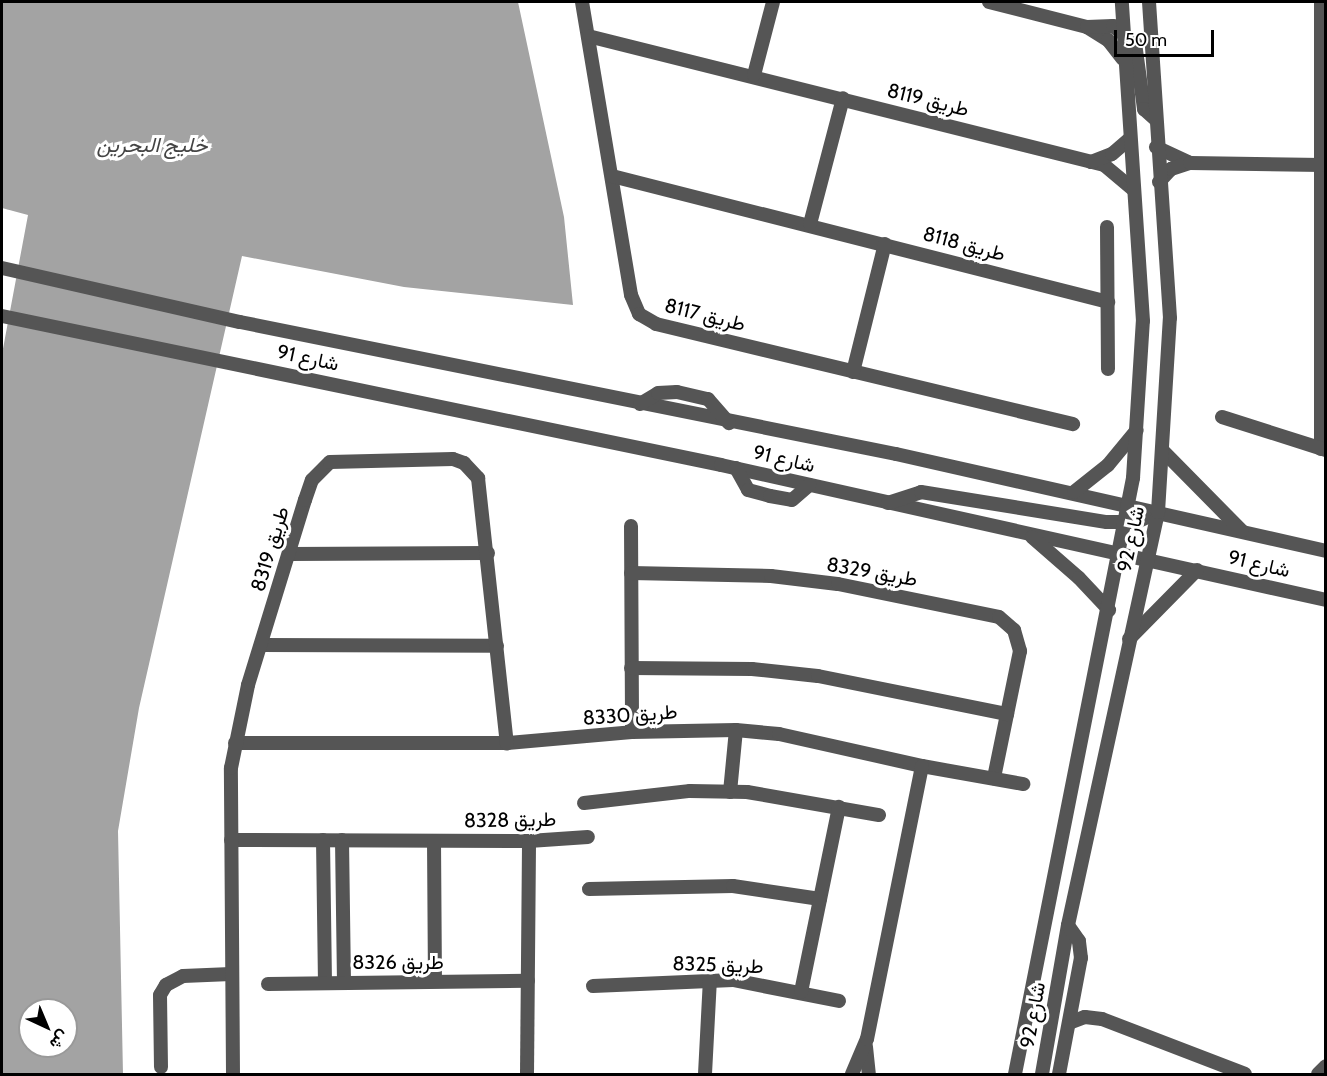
<!DOCTYPE html>
<meta charset="utf-8">
<style>
body{margin:0}
#map{position:relative;width:1327px;height:1076px;overflow:hidden;background:#fff;font-family:Cabin,Vazirmatn,sans-serif}
div>[style]{position:absolute}
.water>*{inset:0;background:#a3a3a3}
.minor>*{height:14px;margin:-7px;padding:0 7px;transform-origin:7px;border-radius:7px;background:#555}
span{translate:-50% -50%;white-space:nowrap;text-align:center;line-height:1.15;-webkit-text-stroke:6px #fff;paint-order:stroke}
.street-label{font-size:20px;color:#000}
.water-label{font-size:21px;color:#444;font-style:italic}
.frame{position:absolute;inset:0;border:3px solid #000;pointer-events:none}
.north{position:absolute;left:18px;top:998px;width:60px;height:60px;box-sizing:border-box;background:#fff;border:2px solid #999;border-radius:50%;rotate:136deg;font-size:16px;font-weight:700;line-height:24px;text-align:center;color:#000}
.north::after{content:'';display:block;margin:auto;width:21px;height:27px;background:#000;clip-path:polygon(50% 0,100% 100%,50% 72%,0 100%)}
.scale{position:absolute;left:1114px;top:30px;width:100px;height:27px;box-sizing:border-box;border:3px solid #000;border-top:0;padding-left:8px;font-size:18px;line-height:21px;white-space:nowrap;color:#000;-webkit-text-stroke:4px #fff;paint-order:stroke}
</style>
<div id="map">
<div class="water">
<div style="clip-path:polygon(evenodd,2px 2px,518px 2px,564px 217px,573px 305px,404px 287px,242px 256px,139px 708px,118px 831px,123px 1074px,2px 1074px,2px 354px,28px 215px,2px 208px,2px 2px,30px 1010px,66px 1010px,66px 1046px,30px 1046px,30px 1010px)"></div>
</div>
<div class="minor">
<div style="left:582px;top:2px;width:297px;rotate:80.5deg"></div>
<div style="left:631px;top:295px;width:21px;rotate:67deg"></div>
<div style="left:639px;top:314px;width:20px;rotate:30deg"></div>
<div style="left:656px;top:324px;width:429px;rotate:13.5deg"></div>
<div style="left:989px;top:2px;width:101px;rotate:14.3deg"></div>
<div style="left:1087px;top:27px;width:25px;rotate:32deg"></div>
<div style="left:1108px;top:40px;width:24px;rotate:52deg"></div>
<div style="left:1321px;top:2px;width:447px;rotate:90deg"></div>
<div style="left:1087px;top:27px;width:26px;rotate:-2deg"></div>
<div style="left:1113px;top:26px;width:28px;rotate:38deg"></div>
<div style="left:1135px;top:43px;width:67px;rotate:82.2deg"></div>
<div style="left:1144px;top:109px;width:15px;rotate:42deg"></div>
<div style="left:588px;top:36px;width:532px;rotate:14.04deg"></div>
<div style="left:1104px;top:165px;width:38px;rotate:40deg"></div>
<div style="left:754px;top:75px;width:75px;rotate:-75.4deg"></div>
<div style="left:1156px;top:147px;width:38px;rotate:25deg"></div>
<div style="left:1091px;top:162px;width:22px;rotate:-21deg"></div>
<div style="left:1112px;top:154px;width:23px;rotate:-41deg"></div>
<div style="left:612px;top:176px;width:512px;rotate:14.25deg"></div>
<div style="left:1159px;top:182px;width:18px;rotate:-47deg"></div>
<div style="left:1171px;top:169px;width:20px;rotate:-18deg"></div>
<div style="left:1190px;top:163px;width:132px;rotate:0.9deg"></div>
<div style="left:810px;top:224px;width:130px;rotate:-75.3deg"></div>
<div style="left:1107px;top:227px;width:142px;rotate:89.6deg"></div>
<div style="left:2px;top:268px;width:244px;rotate:12.8deg"></div>
<div style="left:240px;top:322px;width:669px;rotate:11.38deg"></div>
<div style="left:896px;top:454px;width:441px;rotate:12.7deg"></div>
<div style="left:2px;top:316px;width:734px;rotate:11.71deg"></div>
<div style="left:721px;top:465px;width:620px;rotate:12.58deg"></div>
<div style="left:853px;top:372px;width:132px;rotate:-76deg"></div>
<div style="left:640px;top:404px;width:21px;rotate:-31deg"></div>
<div style="left:658px;top:393px;width:19px;rotate:-3deg"></div>
<div style="left:677px;top:392px;width:32px;rotate:13deg"></div>
<div style="left:708px;top:399px;width:32px;rotate:49deg"></div>
<div style="left:1222px;top:417px;width:109px;rotate:17.6deg"></div>
<div style="left:1163px;top:451px;width:112px;rotate:45.4deg"></div>
<div style="left:736px;top:468px;width:25px;rotate:61deg"></div>
<div style="left:748px;top:490px;width:23px;rotate:15deg"></div>
<div style="left:770px;top:496px;width:22px;rotate:10deg"></div>
<div style="left:792px;top:500px;width:23px;rotate:-41deg"></div>
<div style="left:1074px;top:492px;width:43px;rotate:-38.5deg"></div>
<div style="left:1108px;top:465px;width:45px;rotate:-50.4deg"></div>
<div style="left:888px;top:503px;width:35px;rotate:-18deg"></div>
<div style="left:921px;top:492px;width:188px;rotate:9.2deg"></div>
<div style="left:1107px;top:522px;width:30px"></div>
<div style="left:1137px;top:522px;width:23px;rotate:-25deg"></div>
<div style="left:631px;top:526px;width:206px;rotate:89.7deg"></div>
<div style="left:1032px;top:537px;width:62px;rotate:41.1deg"></div>
<div style="left:1079px;top:578px;width:44px;rotate:46.8deg"></div>
<div style="left:289px;top:554px;width:199px;rotate:-0.3deg"></div>
<div style="left:631px;top:573px;width:140px;rotate:1.2deg"></div>
<div style="left:771px;top:576px;width:67px;rotate:6.8deg"></div>
<div style="left:838px;top:584px;width:164px;rotate:11.6deg"></div>
<div style="left:999px;top:617px;width:20px;rotate:41deg"></div>
<div style="left:1014px;top:630px;width:22px;rotate:74deg"></div>
<div style="left:1020px;top:651px;width:130px;rotate:101.6deg"></div>
<div style="left:1129px;top:639px;width:97px;rotate:-45.4deg"></div>
<div style="left:261px;top:645px;width:236px;rotate:0.2deg"></div>
<div style="left:631px;top:668px;width:121px;rotate:0.5deg"></div>
<div style="left:752px;top:669px;width:66px;rotate:6.1deg"></div>
<div style="left:818px;top:676px;width:193px;rotate:11.4deg"></div>
<div style="left:235px;top:743px;width:272px"></div>
<div style="left:507px;top:743px;width:125px;rotate:-5deg"></div>
<div style="left:632px;top:732px;width:104px;rotate:-1.1deg"></div>
<div style="left:736px;top:730px;width:43px;rotate:5.3deg"></div>
<div style="left:779px;top:734px;width:147px;rotate:12.6deg"></div>
<div style="left:922px;top:766px;width:103px;rotate:10.1deg"></div>
<div style="left:730px;top:792px;width:62px;rotate:-84.5deg"></div>
<div style="left:584px;top:803px;width:107px;rotate:-6.5deg"></div>
<div style="left:690px;top:791px;width:57px;rotate:1deg"></div>
<div style="left:747px;top:792px;width:134px;rotate:9.9deg"></div>
<div style="left:231px;top:840px;width:298px;rotate:0.2deg"></div>
<div style="left:529px;top:841px;width:59px;rotate:-3.9deg"></div>
<div style="left:323px;top:840px;width:142px;rotate:89.2deg"></div>
<div style="left:342px;top:840px;width:141px;rotate:89.2deg"></div>
<div style="left:434px;top:841px;width:140px;rotate:89.6deg"></div>
<div style="left:589px;top:889px;width:144px;rotate:-1.2deg"></div>
<div style="left:733px;top:886px;width:88px;rotate:8.5deg"></div>
<div style="left:268px;top:984px;width:260px;rotate:-0.7deg"></div>
<div style="left:593px;top:986px;width:140px;rotate:-2.5deg"></div>
<div style="left:733px;top:980px;width:108px;rotate:11.2deg"></div>
<div style="left:801px;top:992px;width:189px;rotate:-78.4deg"></div>
<div style="left:1069px;top:1023px;width:17px;rotate:-21deg"></div>
<div style="left:1085px;top:1017px;width:17px;rotate:7deg"></div>
<div style="left:1102px;top:1019px;width:153px;rotate:21deg"></div>
<div style="left:866px;top:1047px;width:27px;rotate:84deg"></div>
<div style="left:161px;top:1067px;width:72px;rotate:-90.8deg"></div>
<div style="left:160px;top:995px;width:12px;rotate:-59deg"></div>
<div style="left:166px;top:985px;width:19px;rotate:-28deg"></div>
<div style="left:183px;top:976px;width:48px;rotate:-2.4deg"></div>
<div style="left:233px;top:1074px;width:306px;rotate:-90.4deg"></div>
<div style="left:231px;top:768px;width:85px;rotate:-78.4deg"></div>
<div style="left:248px;top:685px;width:194px;rotate:-72.9deg"></div>
<div style="left:305px;top:500px;width:21px;rotate:-71deg"></div>
<div style="left:312px;top:480px;width:25px;rotate:-45deg"></div>
<div style="left:330px;top:462px;width:123px;rotate:-1.4deg"></div>
<div style="left:453px;top:459px;width:12px;rotate:20deg"></div>
<div style="left:464px;top:463px;width:21px;rotate:47deg"></div>
<div style="left:478px;top:478px;width:267px;rotate:83.8deg"></div>
<div style="left:527px;top:1074px;width:233px;rotate:-89.5deg"></div>
<div style="left:705px;top:1074px;width:94px;rotate:-87deg"></div>
<div style="left:852px;top:1074px;width:38px;rotate:-67deg"></div>
<div style="left:867px;top:1039px;width:278px;rotate:-78.6deg"></div>
<div style="left:1015px;top:1074px;width:608px;rotate:-78.8deg"></div>
<div style="left:1133px;top:478px;width:157px;rotate:-86.4deg"></div>
<div style="left:1143px;top:321px;width:320px;rotate:-93.8deg"></div>
<div style="left:1042px;top:1074px;width:151px;rotate:-80.1deg"></div>
<div style="left:1068px;top:925px;width:423px;rotate:-77.7deg"></div>
<div style="left:1158px;top:512px;width:194px;rotate:-86.5deg"></div>
<div style="left:1170px;top:318px;width:317px;rotate:-93.8deg"></div>
<div style="left:1059px;top:1074px;width:118px;rotate:-79.3deg"></div>
<div style="left:1081px;top:958px;width:17px;rotate:-97deg"></div>
<div style="left:1079px;top:941px;width:19px;rotate:-125deg"></div>
<div style="left:1318px;top:1074px;width:11px;rotate:-45deg"></div>
</div>
<div class="street-label">
<span style="left:928px;top:100px;rotate:14deg">طريق 8119</span>
<span style="left:964px;top:244px;rotate:15deg">طريق 8118</span>
<span style="left:705px;top:315px;rotate:14deg">طريق 8117</span>
<span style="left:308px;top:358px;rotate:12deg">شارع 91</span>
<span style="left:784px;top:459px;rotate:13deg">شارع 91</span>
<span style="left:1131px;top:539px;rotate:-78deg">شارع 92</span>
<span style="left:270px;top:549px;rotate:-73deg">طريق 8319</span>
<span style="left:1259px;top:564px;rotate:13deg">شارع 91</span>
<span style="left:872px;top:572px;rotate:10deg">طريق 8329</span>
<span style="left:630px;top:715px;rotate:-4deg">طريق 8330</span>
<span style="left:510px;top:820px;rotate:-1deg">طريق 8328</span>
<span style="left:398px;top:962px">طريق 8326</span>
<span style="left:718px;top:965px;rotate:2deg">طريق 8325</span>
<span style="left:1033px;top:1015px;rotate:-80deg">شارع 92</span>
</div>
<div class="water-label">
<span style="left:152px;top:145px">خليج البحرين</span>
</div>
<div class="frame"></div>
<div class="north">ش</div>
<div class="scale">50 m</div>
</div>
